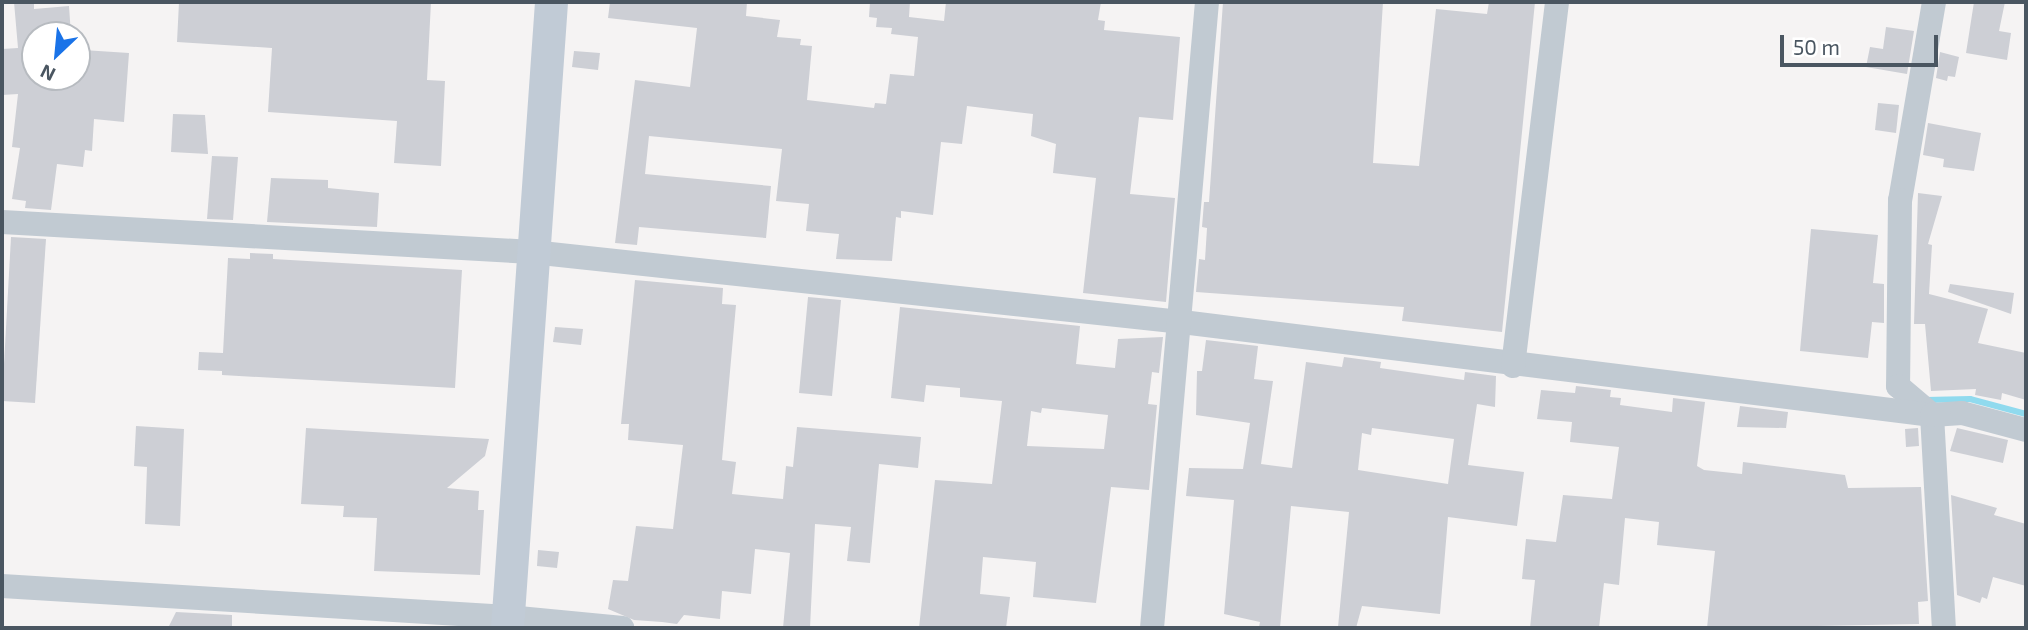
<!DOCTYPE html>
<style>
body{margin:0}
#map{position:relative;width:2028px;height:630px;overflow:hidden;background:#f5f3f3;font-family:"Exo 2",sans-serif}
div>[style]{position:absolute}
.stream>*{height:6px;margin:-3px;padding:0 3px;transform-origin:3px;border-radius:3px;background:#90daee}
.building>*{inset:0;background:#cdcfd5}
.street>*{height:24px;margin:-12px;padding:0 12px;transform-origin:12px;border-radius:12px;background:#c1cad2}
.secondary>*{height:33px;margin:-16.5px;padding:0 16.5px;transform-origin:16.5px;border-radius:16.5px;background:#c1cbd6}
span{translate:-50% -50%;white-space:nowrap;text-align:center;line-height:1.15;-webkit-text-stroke:7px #fff;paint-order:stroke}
.frame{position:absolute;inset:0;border:4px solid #4a5661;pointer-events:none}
.north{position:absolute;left:21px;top:21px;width:70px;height:70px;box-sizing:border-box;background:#fff;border:2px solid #b7bbc0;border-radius:50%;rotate:206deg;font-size:19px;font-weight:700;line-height:28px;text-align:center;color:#4a5661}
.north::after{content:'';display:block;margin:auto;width:24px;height:32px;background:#1a73e8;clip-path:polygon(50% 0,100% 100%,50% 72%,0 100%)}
.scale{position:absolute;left:1780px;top:35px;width:158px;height:32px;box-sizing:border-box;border:4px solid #4a5661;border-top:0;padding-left:9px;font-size:21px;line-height:24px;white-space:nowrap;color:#4a5661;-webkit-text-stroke:5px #fff;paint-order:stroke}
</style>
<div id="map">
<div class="stream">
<div style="left:1926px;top:400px;width:44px;rotate:-1.3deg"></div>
<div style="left:1970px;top:399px;width:58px;rotate:15deg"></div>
</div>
<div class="building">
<div style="clip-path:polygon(14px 2px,34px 2px,34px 9px,69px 6px,71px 35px,35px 35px,35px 77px,81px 77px,83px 50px,129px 53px,124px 122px,94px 119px,92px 151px,85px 150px,83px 167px,57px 164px,51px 210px,25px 208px,26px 201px,12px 199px,20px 148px,12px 147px,18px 94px,2px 95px,2px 49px,18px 48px)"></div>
<div style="clip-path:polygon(179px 2px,431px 2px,427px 80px,445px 81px,441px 166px,394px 163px,397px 121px,268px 112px,272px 48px,177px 42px)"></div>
<div style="clip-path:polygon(610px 2px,747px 2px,746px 16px,780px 20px,777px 37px,801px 39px,800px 45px,812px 46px,807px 100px,874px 108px,875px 103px,886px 104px,890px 74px,914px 76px,918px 37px,891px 34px,892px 28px,876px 27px,877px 18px,869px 17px,870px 2px,910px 2px,909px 17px,944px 21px,946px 2px,1101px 2px,1098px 20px,1105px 21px,1104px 30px,1180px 37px,1173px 120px,1139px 117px,1130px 194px,1175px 198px,1166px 302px,1083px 293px,1096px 178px,1053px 173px,1056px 144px,1031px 136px,1033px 114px,967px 106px,962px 144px,941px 142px,933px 215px,901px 211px,901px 218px,896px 217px,892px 261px,836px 259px,839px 234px,806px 231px,809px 204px,776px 201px,782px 149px,649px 136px,645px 174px,771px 186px,766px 238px,639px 227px,637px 245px,615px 243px,635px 80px,690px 87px,697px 28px,608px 18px)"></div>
<div style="clip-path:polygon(1223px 2px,1383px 2px,1373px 163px,1419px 166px,1436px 9px,1487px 14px,1489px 2px,1535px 2px,1502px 332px,1402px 321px,1404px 307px,1196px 292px,1199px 259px,1205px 260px,1207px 228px,1202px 227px,1204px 202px,1209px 202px)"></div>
<div style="clip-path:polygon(1974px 2px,2005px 2px,1999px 31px,2011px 33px,2007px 60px,1966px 53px)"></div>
<div style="clip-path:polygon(1886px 27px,1914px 31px,1907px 74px,1866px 67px,1870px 47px,1883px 49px)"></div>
<div style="clip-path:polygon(574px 51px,600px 53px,598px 70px,572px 67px)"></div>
<div style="clip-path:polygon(1940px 52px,1959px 57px,1955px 77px,1948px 76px,1947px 81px,1936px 78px)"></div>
<div style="clip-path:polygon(1878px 103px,1899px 105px,1896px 133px,1875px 130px)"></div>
<div style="clip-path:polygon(173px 114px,205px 115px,208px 154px,171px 152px)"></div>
<div style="clip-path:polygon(1928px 123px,1981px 133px,1974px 171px,1943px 167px,1944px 159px,1923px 155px)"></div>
<div style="clip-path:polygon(212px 156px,238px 157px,233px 220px,207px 219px)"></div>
<div style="clip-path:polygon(271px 178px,328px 180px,328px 188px,379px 193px,377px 227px,267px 222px)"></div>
<div style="clip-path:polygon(1918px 193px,1942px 196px,1928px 244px,1932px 245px,1929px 294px,1988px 309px,1978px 343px,2026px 353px,2026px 400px,2002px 393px,2001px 400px,1975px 395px,1976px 389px,1931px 391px,1925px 324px,1914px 324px)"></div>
<div style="clip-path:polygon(1811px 229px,1878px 235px,1873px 283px,1884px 284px,1884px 323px,1872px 322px,1868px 358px,1800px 351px)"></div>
<div style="clip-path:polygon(11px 237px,46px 239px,35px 403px,2px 401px)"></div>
<div style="clip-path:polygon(250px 253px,273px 254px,273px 259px,462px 270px,455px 388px,222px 375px,222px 371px,198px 370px,199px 352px,223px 353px,228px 258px,250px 259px)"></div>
<div style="clip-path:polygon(635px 280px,723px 288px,722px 304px,736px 305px,722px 460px,736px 462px,732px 494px,783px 499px,786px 466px,793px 467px,797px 427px,921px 437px,918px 468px,879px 464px,870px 563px,847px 561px,851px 527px,815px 524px,810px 628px,783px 628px,790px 553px,755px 549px,751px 594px,722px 591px,720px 619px,684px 615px,677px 624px,662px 622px,634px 620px,608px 609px,613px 580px,628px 581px,636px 526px,673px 529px,683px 445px,628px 440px,629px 424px,621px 424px)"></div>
<div style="clip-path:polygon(1950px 284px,2014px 293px,2011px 314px,1948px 292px)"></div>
<div style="clip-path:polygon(808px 297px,841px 300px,832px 396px,799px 393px)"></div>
<div style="clip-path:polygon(evenodd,900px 307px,1080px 326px,1076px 364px,1115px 368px,1118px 339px,1163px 337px,1159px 373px,1152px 372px,1148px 404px,1157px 405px,1149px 490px,1111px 487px,1096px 603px,1033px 597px,1036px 562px,983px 557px,980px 594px,1010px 597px,1006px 628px,919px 628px,935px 480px,992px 484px,1002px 401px,960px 397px,960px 388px,926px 385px,924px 402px,891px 398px,900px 307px,1042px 408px,1108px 415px,1104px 449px,1027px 446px,1031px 411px,1041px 413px,1042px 408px)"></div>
<div style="clip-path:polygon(555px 327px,583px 329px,581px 345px,553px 342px)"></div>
<div style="clip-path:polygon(evenodd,1206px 340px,1258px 346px,1254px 379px,1273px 381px,1261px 464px,1292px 468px,1306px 362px,1342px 367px,1344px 357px,1381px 362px,1380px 368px,1464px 380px,1465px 372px,1496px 376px,1495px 407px,1477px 404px,1468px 465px,1524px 472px,1517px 526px,1448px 517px,1440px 614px,1362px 606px,1356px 628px,1347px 628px,1338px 627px,1349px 512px,1291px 506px,1280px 628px,1259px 627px,1260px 622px,1224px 614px,1234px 500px,1186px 496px,1189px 468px,1243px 469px,1250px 423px,1196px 415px,1197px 371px,1202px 371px,1206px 340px,1372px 428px,1454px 439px,1448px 484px,1358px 470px,1362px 433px,1371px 435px,1372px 428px)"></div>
<div style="clip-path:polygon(1576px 386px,1611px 390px,1610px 397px,1621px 398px,1620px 405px,1672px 412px,1673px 398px,1705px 402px,1697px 466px,1704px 470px,1742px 474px,1743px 462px,1845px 475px,1848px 488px,1921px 487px,1928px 601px,1918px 602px,1919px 624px,1707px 628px,1715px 551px,1657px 545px,1659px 522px,1625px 518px,1619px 585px,1604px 583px,1599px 628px,1530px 628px,1535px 580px,1522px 579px,1526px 539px,1556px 542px,1563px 495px,1612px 499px,1619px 447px,1570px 442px,1572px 422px,1537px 419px,1541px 390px,1575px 393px)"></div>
<div style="clip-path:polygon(1740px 406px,1788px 412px,1786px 428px,1737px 427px)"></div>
<div style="clip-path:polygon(136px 426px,184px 429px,180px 526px,145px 524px,147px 467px,134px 466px)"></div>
<div style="clip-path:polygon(306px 428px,489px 439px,485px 456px,447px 488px,479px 491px,478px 510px,484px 510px,480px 575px,374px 571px,377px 518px,343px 517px,344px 506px,301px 504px)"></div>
<div style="clip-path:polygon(1918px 428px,1919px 446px,1906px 447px,1905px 429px)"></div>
<div style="clip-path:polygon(1957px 428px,2008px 440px,2003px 463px,1950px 451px)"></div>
<div style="clip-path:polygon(1951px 495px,1997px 508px,1994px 515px,2026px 524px,2026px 586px,1993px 577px,1987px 599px,1982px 597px,1980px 603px,1957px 595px)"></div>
<div style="clip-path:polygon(538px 550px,559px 552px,557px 568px,537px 566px)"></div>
<div style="clip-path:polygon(176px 612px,232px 615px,232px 628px,168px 628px)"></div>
</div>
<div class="street">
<div style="left:1934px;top:2px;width:201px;rotate:99.7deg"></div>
<div style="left:1900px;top:200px;width:186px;rotate:90.6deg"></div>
<div style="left:1898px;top:386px;width:45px;rotate:40.5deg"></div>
<div style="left:1932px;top:415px;width:213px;rotate:86.8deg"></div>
<div style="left:2px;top:222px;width:531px;rotate:3.24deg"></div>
<div style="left:532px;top:252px;width:654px;rotate:6.15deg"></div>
<div style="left:1182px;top:322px;width:756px;rotate:7.07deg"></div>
<div style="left:1932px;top:415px;width:30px;rotate:-4deg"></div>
<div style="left:1962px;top:413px;width:66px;rotate:14.9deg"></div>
<div style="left:1513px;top:366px;width:367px;rotate:-83.1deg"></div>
<div style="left:2px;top:586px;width:507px;rotate:3.51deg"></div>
<div style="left:508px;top:617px;width:115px;rotate:5.5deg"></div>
<div style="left:1152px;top:628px;width:628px;rotate:-84.98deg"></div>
</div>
<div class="secondary">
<div style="left:507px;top:628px;width:628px;rotate:-85.98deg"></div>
</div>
<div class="frame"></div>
<div class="north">N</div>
<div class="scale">50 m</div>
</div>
